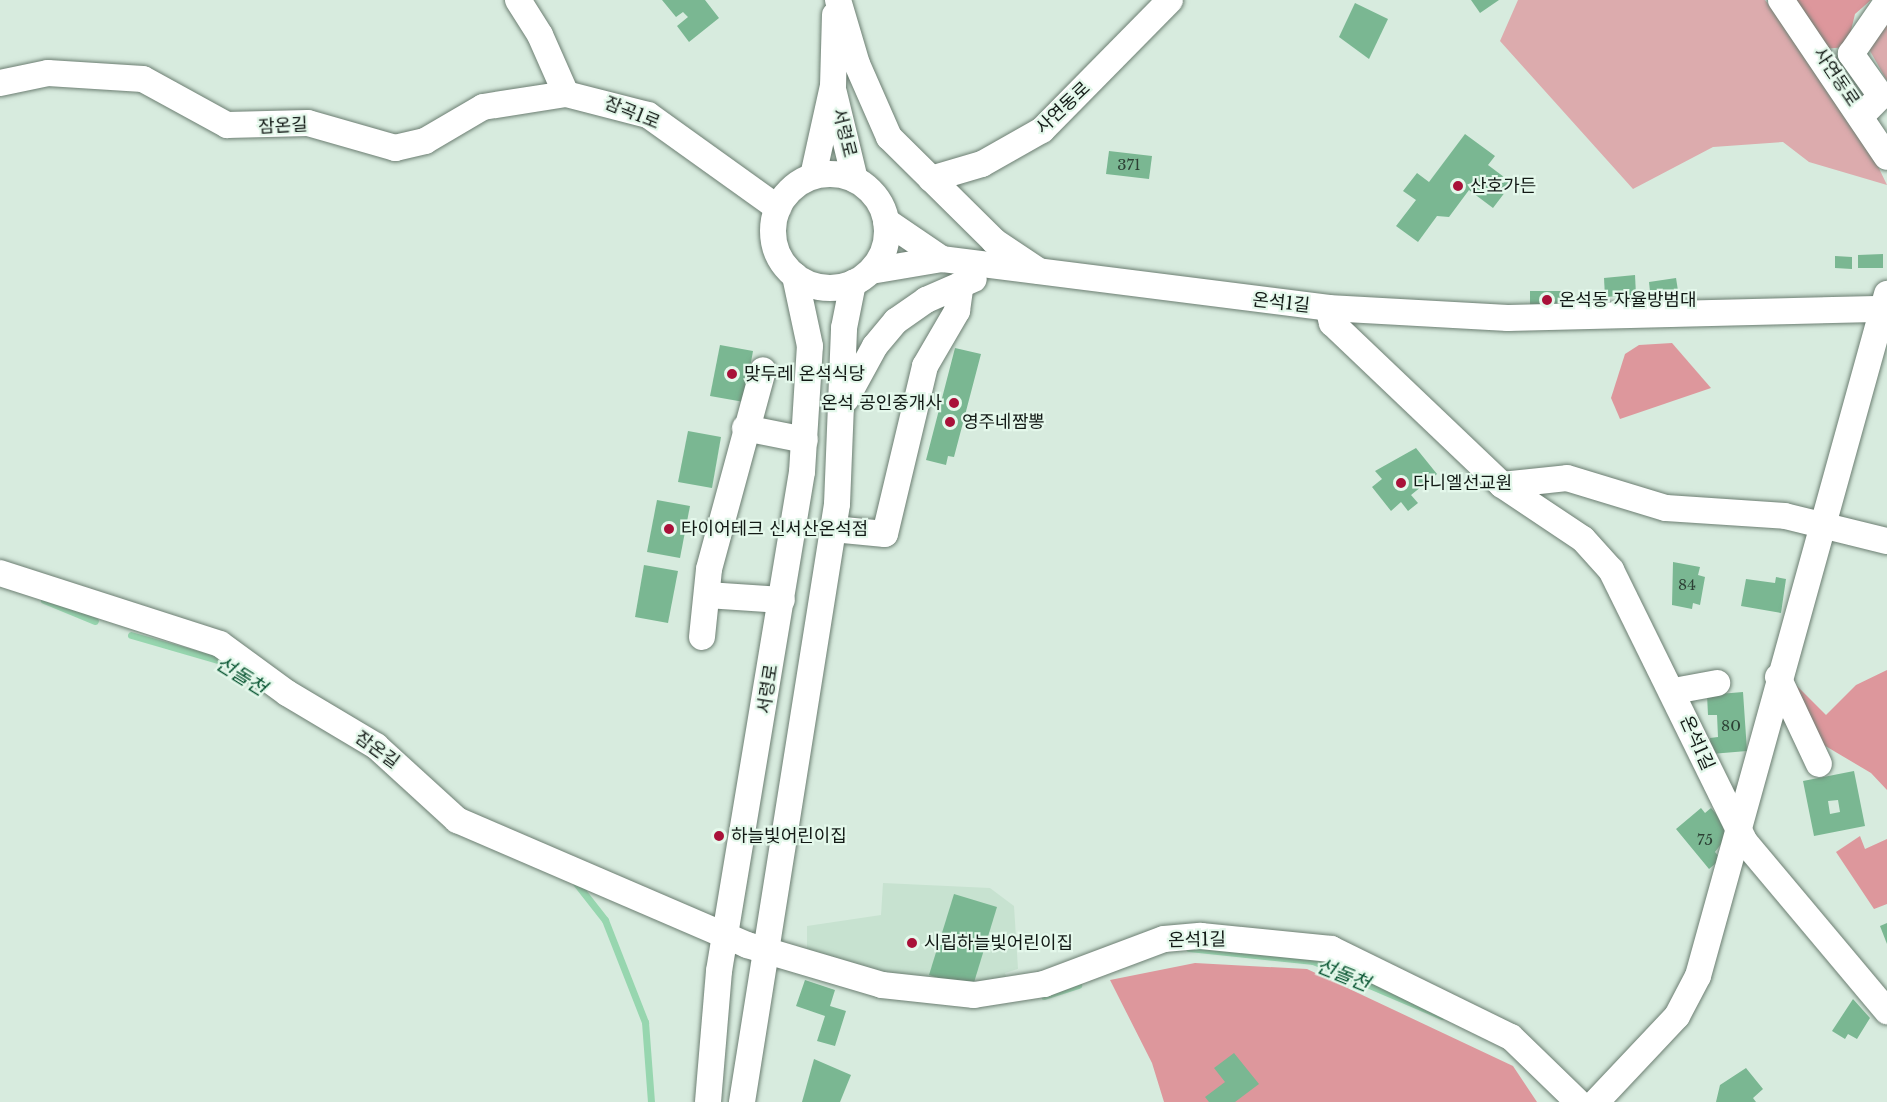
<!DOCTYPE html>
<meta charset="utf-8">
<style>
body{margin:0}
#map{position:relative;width:1887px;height:1102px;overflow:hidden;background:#d7ebde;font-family:"Libre Baskerville","Noto Sans KR",serif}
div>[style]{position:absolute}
.built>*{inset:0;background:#c7e2d0}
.green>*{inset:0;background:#dcabad}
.forest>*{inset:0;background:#dd979c}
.stream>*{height:7px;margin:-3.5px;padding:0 3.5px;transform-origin:3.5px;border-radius:3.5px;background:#97d6af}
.building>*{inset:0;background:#7ab792}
.roads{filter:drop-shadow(0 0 2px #6c7e72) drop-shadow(0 0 2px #6c7e72)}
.minor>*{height:26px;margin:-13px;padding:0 13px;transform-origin:13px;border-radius:13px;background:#fff}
.minor>.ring{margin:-13px;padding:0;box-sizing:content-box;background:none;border:26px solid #fff;border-radius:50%}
.dots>*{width:16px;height:16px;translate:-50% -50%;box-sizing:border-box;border:3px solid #e4f8eb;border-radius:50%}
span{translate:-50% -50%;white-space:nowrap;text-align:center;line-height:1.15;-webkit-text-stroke:4.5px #e4f8eb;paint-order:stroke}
.number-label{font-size:15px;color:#2d4135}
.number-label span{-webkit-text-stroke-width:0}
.street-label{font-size:18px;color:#131a16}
.poi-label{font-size:18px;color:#131a16}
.left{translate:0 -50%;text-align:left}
.right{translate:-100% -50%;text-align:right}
.water-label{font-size:20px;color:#0a5633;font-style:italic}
</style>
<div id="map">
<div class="built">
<div style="clip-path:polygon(883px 883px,990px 888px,1014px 906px,1018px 969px,1005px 973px,1008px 982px,960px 993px,807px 961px,807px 926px,881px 915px)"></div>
</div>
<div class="green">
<div style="clip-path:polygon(1518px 0,1765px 0,1847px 102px,1887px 185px,1809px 162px,1783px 142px,1713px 147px,1633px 189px,1500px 41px)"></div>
<div style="clip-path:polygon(1887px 21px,1887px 81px,1865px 42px)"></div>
</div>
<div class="forest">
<div style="clip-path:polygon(1794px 0,1871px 0,1855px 14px,1847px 47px,1823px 49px)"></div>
<div style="clip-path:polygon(1672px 343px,1711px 388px,1620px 419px,1611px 398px,1625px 354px,1639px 345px)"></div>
<div style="clip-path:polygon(1887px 670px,1887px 790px,1871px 773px,1817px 741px,1796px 685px,1826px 715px,1856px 685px)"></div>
<div style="clip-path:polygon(1860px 836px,1865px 849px,1887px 839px,1887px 904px,1874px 909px,1836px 852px)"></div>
<div style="clip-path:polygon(1195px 963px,1307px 969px,1513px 1066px,1537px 1102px,1164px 1102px,1152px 1063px,1110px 980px)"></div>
</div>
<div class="stream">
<div style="left:44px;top:600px;width:55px;rotate:22.4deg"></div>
<div style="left:131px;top:635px;width:98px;rotate:16deg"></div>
<div style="left:576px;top:883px;width:47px;rotate:51.9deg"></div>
<div style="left:605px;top:920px;width:110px;rotate:68.6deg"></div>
<div style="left:645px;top:1022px;width:80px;rotate:85.7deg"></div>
<div style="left:1189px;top:948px;width:125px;rotate:6deg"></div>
<div style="left:1313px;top:961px;width:140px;rotate:23.1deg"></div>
<div style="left:1044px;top:996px;width:36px;rotate:-18deg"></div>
</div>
<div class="building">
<div style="clip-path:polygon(662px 0,705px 0,719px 18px,689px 42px,677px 26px,688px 17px,683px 12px,676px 17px)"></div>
<div style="clip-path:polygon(1471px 0,1499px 0,1480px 13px)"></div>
<div style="clip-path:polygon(1355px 3px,1388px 19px,1369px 59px,1339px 37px)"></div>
<div style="clip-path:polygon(1465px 134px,1495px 156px,1488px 165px,1512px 183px,1493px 208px,1469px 190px,1449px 217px,1437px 216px,1418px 242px,1396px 226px,1416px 200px,1403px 191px,1417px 173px,1429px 182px)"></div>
<div style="clip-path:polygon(1109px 151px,1152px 156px,1149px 179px,1106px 174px)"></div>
<div style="clip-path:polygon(1883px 254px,1883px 268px,1858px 268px,1858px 255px)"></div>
<div style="clip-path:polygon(1835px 256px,1852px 257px,1852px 269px,1835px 268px)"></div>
<div style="clip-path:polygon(1635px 275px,1636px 295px,1605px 297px,1604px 278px)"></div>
<div style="clip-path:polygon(1676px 278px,1679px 297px,1651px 301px,1649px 282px)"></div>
<div style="clip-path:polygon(1530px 291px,1563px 291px,1564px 308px,1530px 308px)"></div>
<div style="clip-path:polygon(720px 345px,753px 351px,744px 402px,710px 396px)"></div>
<div style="clip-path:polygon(955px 348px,981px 354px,954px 457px,948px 456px,946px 465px,926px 460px)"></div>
<div style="clip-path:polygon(688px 431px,721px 437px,712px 488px,678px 482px)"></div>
<div style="clip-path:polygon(1416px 448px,1437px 474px,1411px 495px,1418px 503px,1408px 511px,1401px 502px,1391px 511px,1372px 487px,1382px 479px,1375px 471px)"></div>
<div style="clip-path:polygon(657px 500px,690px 506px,680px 558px,647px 552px)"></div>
<div style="clip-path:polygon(1673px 562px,1700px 567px,1698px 575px,1705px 577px,1700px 605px,1693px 603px,1692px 609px,1672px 605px)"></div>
<div style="clip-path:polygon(644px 565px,678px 571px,668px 623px,635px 617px)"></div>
<div style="clip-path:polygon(1776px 577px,1786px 579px,1781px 613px,1741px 606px,1746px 579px,1775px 583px)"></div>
<div style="clip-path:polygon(1743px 692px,1747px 751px,1711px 754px,1710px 738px,1718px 737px,1717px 715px,1708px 715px,1707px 695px)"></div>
<div style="clip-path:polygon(evenodd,1854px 771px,1865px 826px,1814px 836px,1803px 781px,1854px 771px,1838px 800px,1840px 812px,1830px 814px,1828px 801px,1838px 800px)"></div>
<div style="clip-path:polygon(1701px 808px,1705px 813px,1711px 808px,1731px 831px,1715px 852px,1721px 859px,1709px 869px,1676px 829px)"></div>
<div style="clip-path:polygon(954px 894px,997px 907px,972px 989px,929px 975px)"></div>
<div style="clip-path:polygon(1887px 923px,1887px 944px,1880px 926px)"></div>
<div style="clip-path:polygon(805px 980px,835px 990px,830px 1006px,846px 1011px,835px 1046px,817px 1041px,825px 1016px,796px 1006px)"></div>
<div style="clip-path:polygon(1853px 999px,1870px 1018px,1857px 1039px,1848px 1034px,1845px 1039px,1832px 1031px)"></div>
<div style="clip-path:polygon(1234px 1053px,1259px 1084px,1235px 1102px,1209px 1102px,1205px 1097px,1225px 1082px,1214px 1068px)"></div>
<div style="clip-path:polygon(814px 1059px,851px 1075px,840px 1102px,802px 1102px)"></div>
<div style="clip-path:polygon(1746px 1068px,1763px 1089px,1753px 1098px,1756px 1102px,1716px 1102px,1720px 1085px)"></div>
</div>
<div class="roads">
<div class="minor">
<div style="left:518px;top:0;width:41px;rotate:57.8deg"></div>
<div style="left:540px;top:35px;width:64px;rotate:66.2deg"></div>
<div style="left:566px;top:94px;width:85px;rotate:14.4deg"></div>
<div style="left:648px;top:115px;width:160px;rotate:35.6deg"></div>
<div style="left:838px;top:0;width:67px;rotate:73.5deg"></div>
<div style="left:857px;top:64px;width:80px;rotate:66.3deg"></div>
<div style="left:889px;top:137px;width:148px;rotate:44.7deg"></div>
<div style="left:994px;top:241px;width:54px;rotate:33.7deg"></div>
<div style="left:1781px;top:0;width:189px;rotate:56deg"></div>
<div style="left:0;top:83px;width:49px;rotate:-11.8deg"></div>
<div style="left:48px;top:73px;width:95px;rotate:3.6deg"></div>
<div style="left:143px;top:79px;width:96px;rotate:28.7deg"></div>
<div style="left:227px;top:125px;width:81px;rotate:-1.4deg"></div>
<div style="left:308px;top:123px;width:91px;rotate:16deg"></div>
<div style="left:395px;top:148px;width:31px;rotate:-13deg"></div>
<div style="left:425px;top:141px;width:67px;rotate:-30.4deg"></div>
<div style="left:483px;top:107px;width:84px;rotate:-8.9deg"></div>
<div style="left:834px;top:93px;width:89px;rotate:76.4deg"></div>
<div style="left:1862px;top:115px;width:27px;rotate:-45deg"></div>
<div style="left:1881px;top:96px;width:52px;rotate:-125.5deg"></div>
<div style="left:1851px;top:54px;width:63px;rotate:-55.3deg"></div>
<div class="ring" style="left:773px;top:174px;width:88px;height:88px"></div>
<div style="left:813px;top:176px;width:92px;rotate:-77.5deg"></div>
<div style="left:833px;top:86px;width:71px;rotate:-88.4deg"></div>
<div style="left:931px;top:179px;width:53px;rotate:-16.4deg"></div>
<div style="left:982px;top:164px;width:69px;rotate:-29.5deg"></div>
<div style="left:1042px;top:130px;width:182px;rotate:-45.4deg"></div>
<div style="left:886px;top:221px;width:68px;rotate:34.2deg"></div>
<div style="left:871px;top:271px;width:72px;rotate:-9.6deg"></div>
<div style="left:942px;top:259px;width:389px;rotate:7.2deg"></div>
<div style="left:1328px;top:308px;width:180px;rotate:3.2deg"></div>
<div style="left:1508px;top:318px;width:379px;rotate:-1.4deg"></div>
<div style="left:1328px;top:308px;width:16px;rotate:75deg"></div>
<div style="left:1332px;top:323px;width:235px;rotate:43.6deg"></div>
<div style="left:1502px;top:485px;width:97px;rotate:33.7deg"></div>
<div style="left:1583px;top:539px;width:42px;rotate:47.9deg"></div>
<div style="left:1611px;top:570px;width:303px;rotate:63.8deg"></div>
<div style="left:1745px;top:842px;width:221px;rotate:50deg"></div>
<div style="left:846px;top:399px;width:60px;rotate:-61.3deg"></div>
<div style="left:875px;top:346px;width:33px;rotate:-50deg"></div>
<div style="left:896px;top:321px;width:37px;rotate:-35deg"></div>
<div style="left:926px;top:300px;width:52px;rotate:-23.6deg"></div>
<div style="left:745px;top:428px;width:61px;rotate:11.3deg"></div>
<div style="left:1502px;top:485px;width:65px;rotate:-6.1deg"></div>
<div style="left:1567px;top:478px;width:103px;rotate:16.9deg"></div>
<div style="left:1666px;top:508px;width:119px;rotate:3.8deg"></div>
<div style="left:1785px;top:516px;width:105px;rotate:13.8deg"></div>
<div style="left:833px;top:529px;width:52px;rotate:5.5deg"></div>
<div style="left:885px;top:534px;width:173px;rotate:-76.6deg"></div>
<div style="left:925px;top:366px;width:64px;rotate:-59.8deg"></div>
<div style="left:957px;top:311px;width:27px;rotate:-82deg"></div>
<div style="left:0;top:573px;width:231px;rotate:17.9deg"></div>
<div style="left:220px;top:644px;width:83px;rotate:36.2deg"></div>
<div style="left:287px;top:693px;width:104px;rotate:30.8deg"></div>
<div style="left:376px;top:746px;width:110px;rotate:42.4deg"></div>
<div style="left:457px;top:820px;width:316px;rotate:23.3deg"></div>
<div style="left:747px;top:945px;width:141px;rotate:16.5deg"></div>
<div style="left:882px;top:985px;width:93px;rotate:6.2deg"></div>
<div style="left:974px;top:995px;width:71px;rotate:-8.9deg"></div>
<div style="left:1044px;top:984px;width:128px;rotate:-20.6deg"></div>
<div style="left:1164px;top:939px;width:37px;rotate:-5deg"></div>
<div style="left:1201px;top:936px;width:131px;rotate:5.7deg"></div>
<div style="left:1331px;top:949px;width:200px;rotate:26.1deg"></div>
<div style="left:1511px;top:1037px;width:93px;rotate:44.1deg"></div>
<div style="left:707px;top:595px;width:75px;rotate:3.8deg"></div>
<div style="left:702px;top:637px;width:68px;rotate:-84.1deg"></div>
<div style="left:709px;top:569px;width:206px;rotate:-74.8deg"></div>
<div style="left:1778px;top:677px;width:96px;rotate:64.8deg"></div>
<div style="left:1674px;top:691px;width:44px;rotate:-10.5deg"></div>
<div style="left:708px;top:1102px;width:131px;rotate:-85.2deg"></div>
<div style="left:719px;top:971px;width:506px;rotate:-80.56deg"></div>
<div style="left:802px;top:472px;width:126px;rotate:-86.4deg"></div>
<div style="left:810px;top:346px;width:72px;rotate:-102.1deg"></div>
<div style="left:742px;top:1102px;width:605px;rotate:-80.97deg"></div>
<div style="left:837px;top:504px;width:176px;rotate:-87.7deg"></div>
<div style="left:844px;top:328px;width:46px;rotate:-78.7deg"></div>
<div style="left:1596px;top:1102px;width:118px;rotate:-46.7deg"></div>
<div style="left:1677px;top:1016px;width:45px;rotate:-62.3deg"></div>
<div style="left:1698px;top:976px;width:708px;rotate:-74.51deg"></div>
</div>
</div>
<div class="dots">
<div style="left:1458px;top:186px;background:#a91139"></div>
<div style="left:1547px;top:300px;background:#a91139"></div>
<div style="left:732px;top:374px;background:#a91139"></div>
<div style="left:954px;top:403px;background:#a91139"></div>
<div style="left:950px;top:422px;background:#a91139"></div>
<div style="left:1401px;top:483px;background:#a91139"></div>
<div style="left:669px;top:529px;background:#a91139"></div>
<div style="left:719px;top:836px;background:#a91139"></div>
<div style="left:912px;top:943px;background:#a91139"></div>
</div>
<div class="number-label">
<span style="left:1129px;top:165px">371</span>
<span style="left:1687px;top:585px">84</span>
<span style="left:1731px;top:726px">80</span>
<span style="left:1705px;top:840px">75</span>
</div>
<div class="street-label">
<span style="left:1836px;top:77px;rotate:56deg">사연동로</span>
<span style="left:1063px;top:108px;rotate:-43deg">사연동로</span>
<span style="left:632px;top:113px;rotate:22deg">잠곡1로</span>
<span style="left:283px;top:126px;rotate:-3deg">잠온길</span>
<span style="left:844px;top:133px;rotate:76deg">서령로</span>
<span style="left:1281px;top:303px;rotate:6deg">온석1길</span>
<span style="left:768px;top:689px;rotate:-81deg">서령로</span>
<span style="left:1697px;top:743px;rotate:66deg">온석1길</span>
<span style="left:377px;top:750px;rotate:36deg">잠온길</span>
<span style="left:1197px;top:940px;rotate:-1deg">온석1길</span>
</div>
<div class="poi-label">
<span class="left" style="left:1470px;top:186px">산호가든</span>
<span class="left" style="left:1559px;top:300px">온석동 자율방범대</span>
<span class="left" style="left:744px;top:374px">맞두레 온석식당</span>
<span class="right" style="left:942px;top:403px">온석 공인중개사</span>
<span class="left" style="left:962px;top:422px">영주네짬뽕</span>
<span class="left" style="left:1413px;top:483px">다니엘선교원</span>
<span class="left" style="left:681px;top:529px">타이어테크 신서산온석점</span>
<span class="left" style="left:731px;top:836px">하늘빛어린이집</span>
<span class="left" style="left:924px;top:943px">시립하늘빛어린이집</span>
</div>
<div class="water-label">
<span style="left:241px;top:676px;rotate:32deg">선돌천</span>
<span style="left:1343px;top:975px;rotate:22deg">선돌천</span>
</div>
</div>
